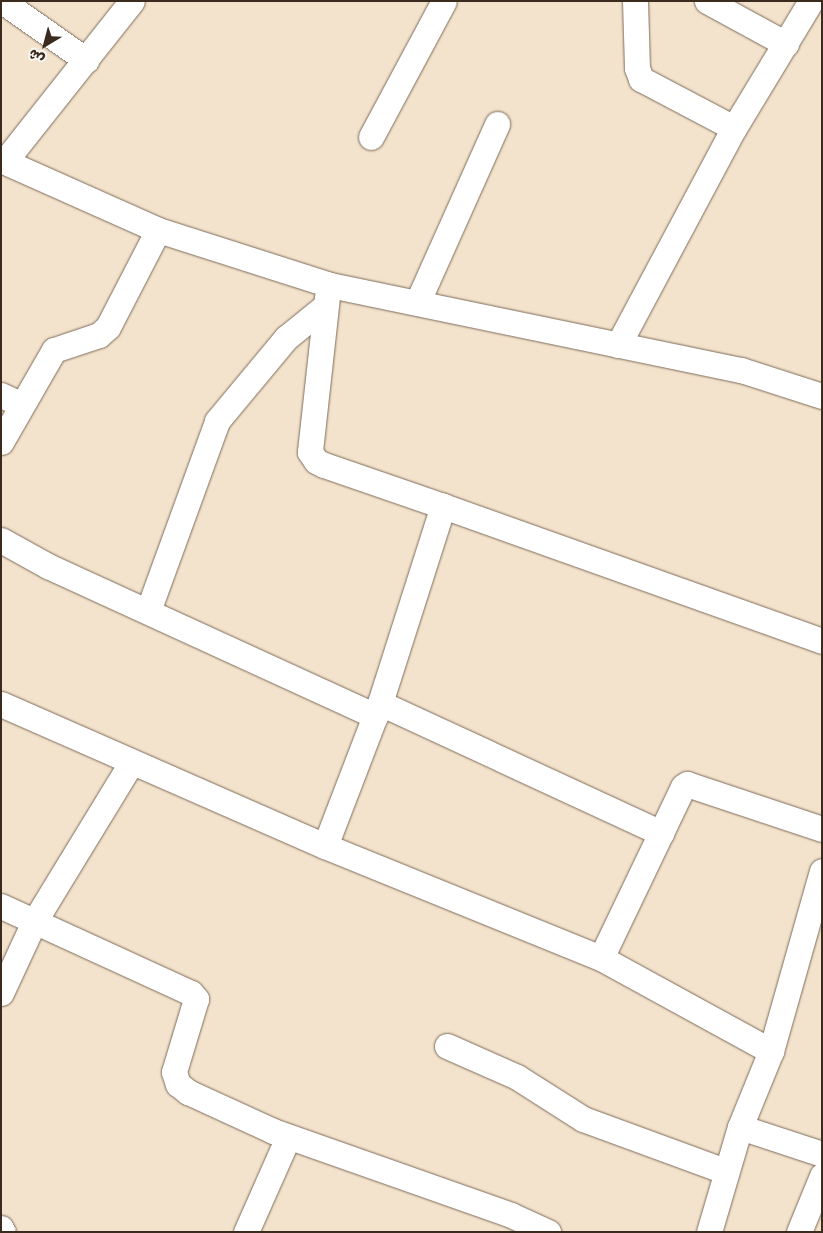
<!DOCTYPE html>
<meta charset="utf-8">
<style>
body{margin:0}
#map{position:relative;width:823px;height:1233px;overflow:hidden;background:#f4e3cc;font-family:"Patrick Hand","Playpen Sans Arabic",sans-serif}
div>[style]{position:absolute}
.roads{filter:drop-shadow(0 0 1px #7c6b5b) drop-shadow(0 0 1px #7c6b5b)}
.minor>*{height:25px;margin:-12.5px;padding:0 12.5px;transform-origin:12.5px;border-radius:12.5px;background:#fff}
span{translate:-50% -50%;white-space:nowrap;text-align:center;line-height:1.15;-webkit-text-stroke:4px #f6f6f2;paint-order:stroke}
.frame{position:absolute;inset:0;border:2px solid #3b2a1e;pointer-events:none}
.north{position:absolute;left:20px;top:20px;width:50px;height:50px;-webkit-text-stroke:4px #f6f6f2;paint-order:stroke;rotate:217deg;font-size:14px;font-weight:700;line-height:20px;text-align:center;color:#3b2a1e}
.north::after{content:'';display:block;margin:auto;width:18px;height:22px;background:#3b2a1e;clip-path:polygon(50% 0,100% 100%,50% 72%,0 100%)}
</style>
<div id="map">
<div class="roads">
<div class="minor">
<div style="left:2px;top:1px;width:103px;rotate:35.1deg"></div>
<div style="left:635px;top:1px;width:67px;rotate:88.3deg"></div>
<div style="left:637px;top:68px;width:12px;rotate:70deg"></div>
<div style="left:641px;top:79px;width:105px;rotate:27.8deg"></div>
<div style="left:707px;top:1px;width:90px;rotate:28.6deg"></div>
<div style="left:371px;top:137px;width:154px;rotate:-61.8deg"></div>
<div style="left:1px;top:160px;width:172px;rotate:24deg"></div>
<div style="left:158px;top:230px;width:181px;rotate:17.7deg"></div>
<div style="left:330px;top:285px;width:420px;rotate:11.7deg"></div>
<div style="left:741px;top:370px;width:85px;rotate:17.8deg"></div>
<div style="left:5px;top:161px;width:204px;rotate:-51.6deg"></div>
<div style="left:327px;top:297px;width:156px;rotate:96.3deg"></div>
<div style="left:310px;top:452px;width:11px;rotate:56deg"></div>
<div style="left:316px;top:461px;width:9px;rotate:27deg"></div>
<div style="left:324px;top:465px;width:126px;rotate:19deg"></div>
<div style="left:418px;top:301px;width:194px;rotate:-65.9deg"></div>
<div style="left:618px;top:345px;width:246px;rotate:-61.9deg"></div>
<div style="left:734px;top:128px;width:149px;rotate:-58.8deg"></div>
<div style="left:1px;top:395px;width:23px;rotate:25deg"></div>
<div style="left:1px;top:442px;width:106px;rotate:-60.1deg"></div>
<div style="left:54px;top:350px;width:47px;rotate:-18.4deg"></div>
<div style="left:99px;top:335px;width:12px;rotate:-42deg"></div>
<div style="left:108px;top:327px;width:109px;rotate:-62.7deg"></div>
<div style="left:1px;top:540px;width:54px;rotate:29deg"></div>
<div style="left:48px;top:566px;width:360px;rotate:24.6deg"></div>
<div style="left:148px;top:611px;width:202px;rotate:-70deg"></div>
<div style="left:217px;top:421px;width:108px;rotate:-50.3deg"></div>
<div style="left:286px;top:338px;width:48px;rotate:-39deg"></div>
<div style="left:380px;top:703px;width:310px;rotate:24.8deg"></div>
<div style="left:1px;top:704px;width:354px;rotate:23.7deg"></div>
<div style="left:325px;top:846px;width:298px;rotate:22.1deg"></div>
<div style="left:601px;top:958px;width:194px;rotate:28.7deg"></div>
<div style="left:325px;top:846px;width:153px;rotate:-69deg"></div>
<div style="left:380px;top:703px;width:207px;rotate:-72.3deg"></div>
<div style="left:443px;top:506px;width:402px;rotate:19.6deg"></div>
<div style="left:1px;top:906px;width:209px;rotate:24.6deg"></div>
<div style="left:191px;top:993px;width:8px;rotate:50deg"></div>
<div style="left:196px;top:999px;width:76px;rotate:106.8deg"></div>
<div style="left:174px;top:1072px;width:13px;rotate:72deg"></div>
<div style="left:178px;top:1084px;width:13px;rotate:39deg"></div>
<div style="left:188px;top:1092px;width:94px;rotate:24.6deg"></div>
<div style="left:273px;top:1131px;width:252px;rotate:19.4deg"></div>
<div style="left:511px;top:1215px;width:41px;rotate:24.7deg"></div>
<div style="left:601px;top:958px;width:190px;rotate:-64.4deg"></div>
<div style="left:683px;top:787px;width:5px;rotate:-37deg"></div>
<div style="left:687px;top:784px;width:142px;rotate:18.4deg"></div>
<div style="left:1px;top:993px;width:78px;rotate:-65.1deg"></div>
<div style="left:34px;top:922px;width:186px;rotate:-58.6deg"></div>
<div style="left:447px;top:1046px;width:77px;rotate:23.9deg"></div>
<div style="left:517px;top:1077px;width:78px;rotate:32.5deg"></div>
<div style="left:583px;top:1119px;width:151px;rotate:20.1deg"></div>
<div style="left:740px;top:1127px;width:86px;rotate:18.2deg"></div>
<div style="left:1px;top:1228px;width:4px;rotate:63deg"></div>
<div style="left:246px;top:1232px;width:104px;rotate:-66.1deg"></div>
<div style="left:709px;top:1232px;width:109px;rotate:-73.6deg"></div>
<div style="left:740px;top:1127px;width:82px;rotate:-67.8deg"></div>
<div style="left:771px;top:1051px;width:187px;rotate:-74.2deg"></div>
<div style="left:799px;top:1232px;width:61px;rotate:-67.7deg"></div>
</div>
</div>
<div class="frame"></div>
<div class="north">ش</div>
</div>
